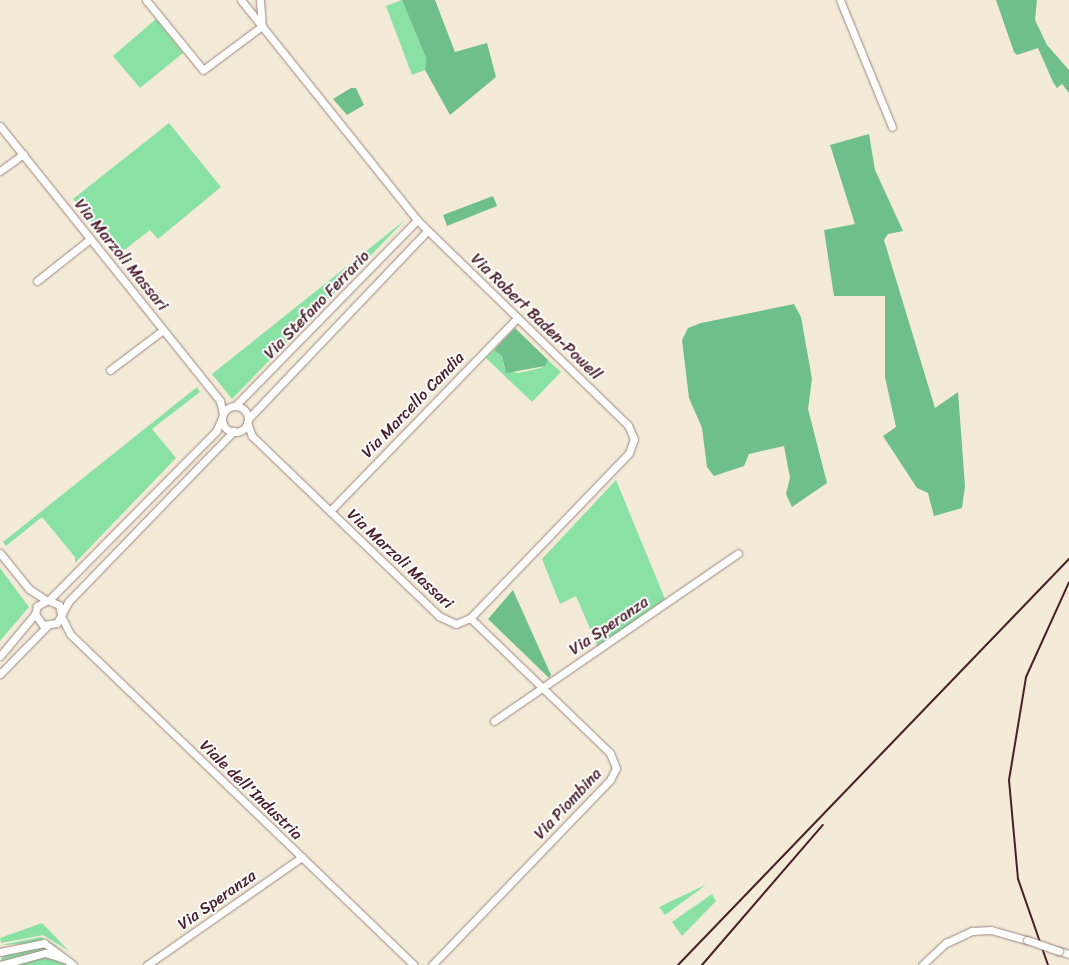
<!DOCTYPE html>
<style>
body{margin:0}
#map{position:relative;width:1069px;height:965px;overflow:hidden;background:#f3ebd7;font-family:Sriracha,sans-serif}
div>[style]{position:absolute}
.green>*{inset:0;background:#8ae1a4}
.forest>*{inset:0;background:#6fbf8a}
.roads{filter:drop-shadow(0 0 1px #9e8581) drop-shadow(0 0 1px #9e8581)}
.minor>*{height:7px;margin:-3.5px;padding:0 3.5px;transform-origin:3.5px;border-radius:3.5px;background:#fff}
.minor>.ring{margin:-3.5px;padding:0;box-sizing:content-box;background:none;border:7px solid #fff;border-radius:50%}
.rail>*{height:2px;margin:-1px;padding:0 1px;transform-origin:1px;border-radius:1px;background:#4a1f2b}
.bridges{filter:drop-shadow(0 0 1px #9e8581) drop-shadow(0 0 1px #9e8581)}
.minor-bridge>*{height:7px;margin:-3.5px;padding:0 3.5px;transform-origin:3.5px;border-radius:3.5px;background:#fff}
span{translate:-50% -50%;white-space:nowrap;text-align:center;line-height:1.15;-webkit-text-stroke:4px #fff;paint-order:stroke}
.street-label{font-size:16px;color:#4a1f2b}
</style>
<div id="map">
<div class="green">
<div style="clip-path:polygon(402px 0,426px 58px,425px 70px,412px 75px,386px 6px)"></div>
<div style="clip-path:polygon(156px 19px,183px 53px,140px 88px,113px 56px)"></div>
<div style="clip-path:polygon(169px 123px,221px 187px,158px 239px,150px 230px,118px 255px,73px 199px)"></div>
<div style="clip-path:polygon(405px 220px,232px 399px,212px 374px)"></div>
<div style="clip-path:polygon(494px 350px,502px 356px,505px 370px,518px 373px,541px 368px,548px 360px,561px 372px,532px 402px,486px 358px)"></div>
<div style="clip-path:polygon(197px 387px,200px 392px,152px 429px,176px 458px,75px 563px,75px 557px,42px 517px,6px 546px,3px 542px)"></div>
<div style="clip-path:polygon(616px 480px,665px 599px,598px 647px,576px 596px,560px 604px,542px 559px)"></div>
<div style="clip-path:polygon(0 568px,29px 607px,0 641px)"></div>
<div style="clip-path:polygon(706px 885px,665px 915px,659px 907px,701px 887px)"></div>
<div style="clip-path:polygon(712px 894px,716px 901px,682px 936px,672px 922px)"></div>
<div style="clip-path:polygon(42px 923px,69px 951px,43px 935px,1px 943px,0 938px)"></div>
<div style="clip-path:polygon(41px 937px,67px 952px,47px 942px,1px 945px)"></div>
<div style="clip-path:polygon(38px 945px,54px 949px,0 963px,4px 954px)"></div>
<div style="clip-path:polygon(43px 956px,68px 965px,7px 965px)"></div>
</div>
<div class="forest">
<div style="clip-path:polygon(402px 0,435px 0,455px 52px,487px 43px,496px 77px,450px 115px,425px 70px,426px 58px)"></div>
<div style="clip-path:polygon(996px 0,1037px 0,1035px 20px,1047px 45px,1069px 70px,1069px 93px,1062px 84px,1057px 88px,1053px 82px,1038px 48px,1017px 55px,1014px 52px)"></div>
<div style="clip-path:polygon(351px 88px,356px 88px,364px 105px,347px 115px,333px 99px)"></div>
<div style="clip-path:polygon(869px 134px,875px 170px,903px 231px,888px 234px,884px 240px,935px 408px,958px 392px,965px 486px,962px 508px,934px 516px,928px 493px,917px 488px,883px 436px,896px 427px,885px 377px,885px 296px,834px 296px,824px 230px,855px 224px,830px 145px)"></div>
<div style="clip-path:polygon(493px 196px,497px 206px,447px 226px,443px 215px)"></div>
<div style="clip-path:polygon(794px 304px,801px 317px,812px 379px,808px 409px,827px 483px,792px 507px,786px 494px,790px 478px,784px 446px,749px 454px,744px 466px,714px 476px,707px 467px,702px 428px,689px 398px,682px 340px,688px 328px,701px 323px)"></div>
<div style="clip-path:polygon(515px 328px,548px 360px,545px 366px,506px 373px,502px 356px,494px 350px)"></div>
<div style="clip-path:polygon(513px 590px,551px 675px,549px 678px,488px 619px)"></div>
</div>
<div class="roads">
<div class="minor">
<div style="left:146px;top:0;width:90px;rotate:50.8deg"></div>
<div style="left:203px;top:70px;width:74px;rotate:-36.7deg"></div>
<div style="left:241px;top:0;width:282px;rotate:51.3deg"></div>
<div style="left:417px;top:220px;width:294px;rotate:44.2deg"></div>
<div style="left:628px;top:425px;width:15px;rotate:67deg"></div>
<div style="left:634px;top:439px;width:15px;rotate:110deg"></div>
<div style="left:629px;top:453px;width:229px;rotate:133.9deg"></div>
<div style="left:470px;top:618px;width:15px;rotate:157deg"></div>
<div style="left:456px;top:624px;width:19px;rotate:-155deg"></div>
<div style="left:439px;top:616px;width:260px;rotate:-136.1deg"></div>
<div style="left:252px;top:436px;width:14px;rotate:-111deg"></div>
<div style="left:260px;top:0;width:26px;rotate:86deg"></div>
<div style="left:840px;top:0;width:137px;rotate:67.7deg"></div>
<div style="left:0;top:126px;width:352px;rotate:51.3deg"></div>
<div style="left:220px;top:401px;width:13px;rotate:77deg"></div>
<div style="left:0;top:171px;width:29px;rotate:-36deg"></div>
<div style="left:37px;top:281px;width:68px;rotate:-38.4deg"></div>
<div style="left:110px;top:370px;width:66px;rotate:-37deg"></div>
<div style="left:235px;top:406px;width:260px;rotate:-45.6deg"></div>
<div class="ring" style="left:222px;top:406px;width:19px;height:19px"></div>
<div style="left:248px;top:419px;width:260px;rotate:-46.4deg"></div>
<div style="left:330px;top:511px;width:269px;rotate:-45.9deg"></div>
<div style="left:0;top:553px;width:46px;rotate:51.1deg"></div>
<div style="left:29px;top:589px;width:20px;rotate:33deg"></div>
<div style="left:49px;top:600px;width:238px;rotate:-45.3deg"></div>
<div style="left:216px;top:431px;width:14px;rotate:-65deg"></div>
<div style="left:61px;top:614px;width:9px;rotate:-103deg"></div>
<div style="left:59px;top:605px;width:12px;rotate:-156deg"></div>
<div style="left:48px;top:600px;width:13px;rotate:151deg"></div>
<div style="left:37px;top:606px;width:8px;rotate:104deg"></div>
<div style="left:35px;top:614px;width:14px;rotate:54deg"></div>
<div style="left:43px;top:625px;width:14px;rotate:-8deg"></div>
<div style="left:57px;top:623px;width:24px;rotate:-62deg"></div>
<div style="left:68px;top:602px;width:238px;rotate:-45.9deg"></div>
<div style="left:61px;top:616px;width:20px;rotate:63deg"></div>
<div style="left:70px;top:634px;width:477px;rotate:43.9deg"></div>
<div style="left:0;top:656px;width:55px;rotate:-50.2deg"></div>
<div style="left:0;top:674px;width:67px;rotate:-45.6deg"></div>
<div style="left:494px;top:721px;width:296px;rotate:-34.5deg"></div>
<div style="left:1059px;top:951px;width:10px;rotate:17deg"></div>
<div style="left:0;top:952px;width:45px;rotate:-11.6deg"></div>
<div style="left:44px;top:943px;width:36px;rotate:37deg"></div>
<div style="left:0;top:965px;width:47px;rotate:-14.9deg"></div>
<div style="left:45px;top:953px;width:21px;rotate:17deg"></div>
<div style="left:147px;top:965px;width:189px;rotate:-34.9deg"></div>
<div style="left:432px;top:965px;width:257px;rotate:-46.1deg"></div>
<div style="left:610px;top:780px;width:13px;rotate:-63deg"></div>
<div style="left:616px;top:768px;width:16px;rotate:-112deg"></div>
<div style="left:610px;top:753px;width:194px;rotate:-136deg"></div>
<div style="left:922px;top:965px;width:33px;rotate:-43deg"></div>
<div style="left:946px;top:943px;width:29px;rotate:-25deg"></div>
<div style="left:972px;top:931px;width:19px;rotate:-3deg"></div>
<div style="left:991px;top:930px;width:37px;rotate:16deg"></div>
</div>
</div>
<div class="rail">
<div style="left:678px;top:965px;width:564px;rotate:-46.08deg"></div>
<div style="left:702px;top:965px;width:185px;rotate:-49.2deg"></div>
<div style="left:1048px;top:965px;width:91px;rotate:-109.2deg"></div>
<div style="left:1018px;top:879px;width:99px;rotate:-95.2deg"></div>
<div style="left:1009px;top:780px;width:104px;rotate:-80.6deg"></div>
<div style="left:1026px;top:677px;width:104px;rotate:-65.6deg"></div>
</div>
<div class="bridges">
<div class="minor-bridge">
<div style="left:1027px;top:940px;width:34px;rotate:19deg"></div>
</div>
</div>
<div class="street-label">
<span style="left:121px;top:255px;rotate:51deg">Via Marzoli Massari</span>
<span style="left:317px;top:305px;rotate:-46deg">Via Stefano Ferrario</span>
<span style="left:536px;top:317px;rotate:44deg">Via Robert Baden-Powell</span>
<span style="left:413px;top:405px;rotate:-46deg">Via Marcello Candia</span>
<span style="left:400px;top:559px;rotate:43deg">Via Marzoli Massari</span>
<span style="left:609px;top:626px;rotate:-34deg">Via Speranza</span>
<span style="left:251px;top:790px;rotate:44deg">Viale dell'Industria</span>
<span style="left:568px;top:804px;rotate:-47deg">Via Piombina</span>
<span style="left:217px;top:900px;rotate:-35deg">Via Speranza</span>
</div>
</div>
